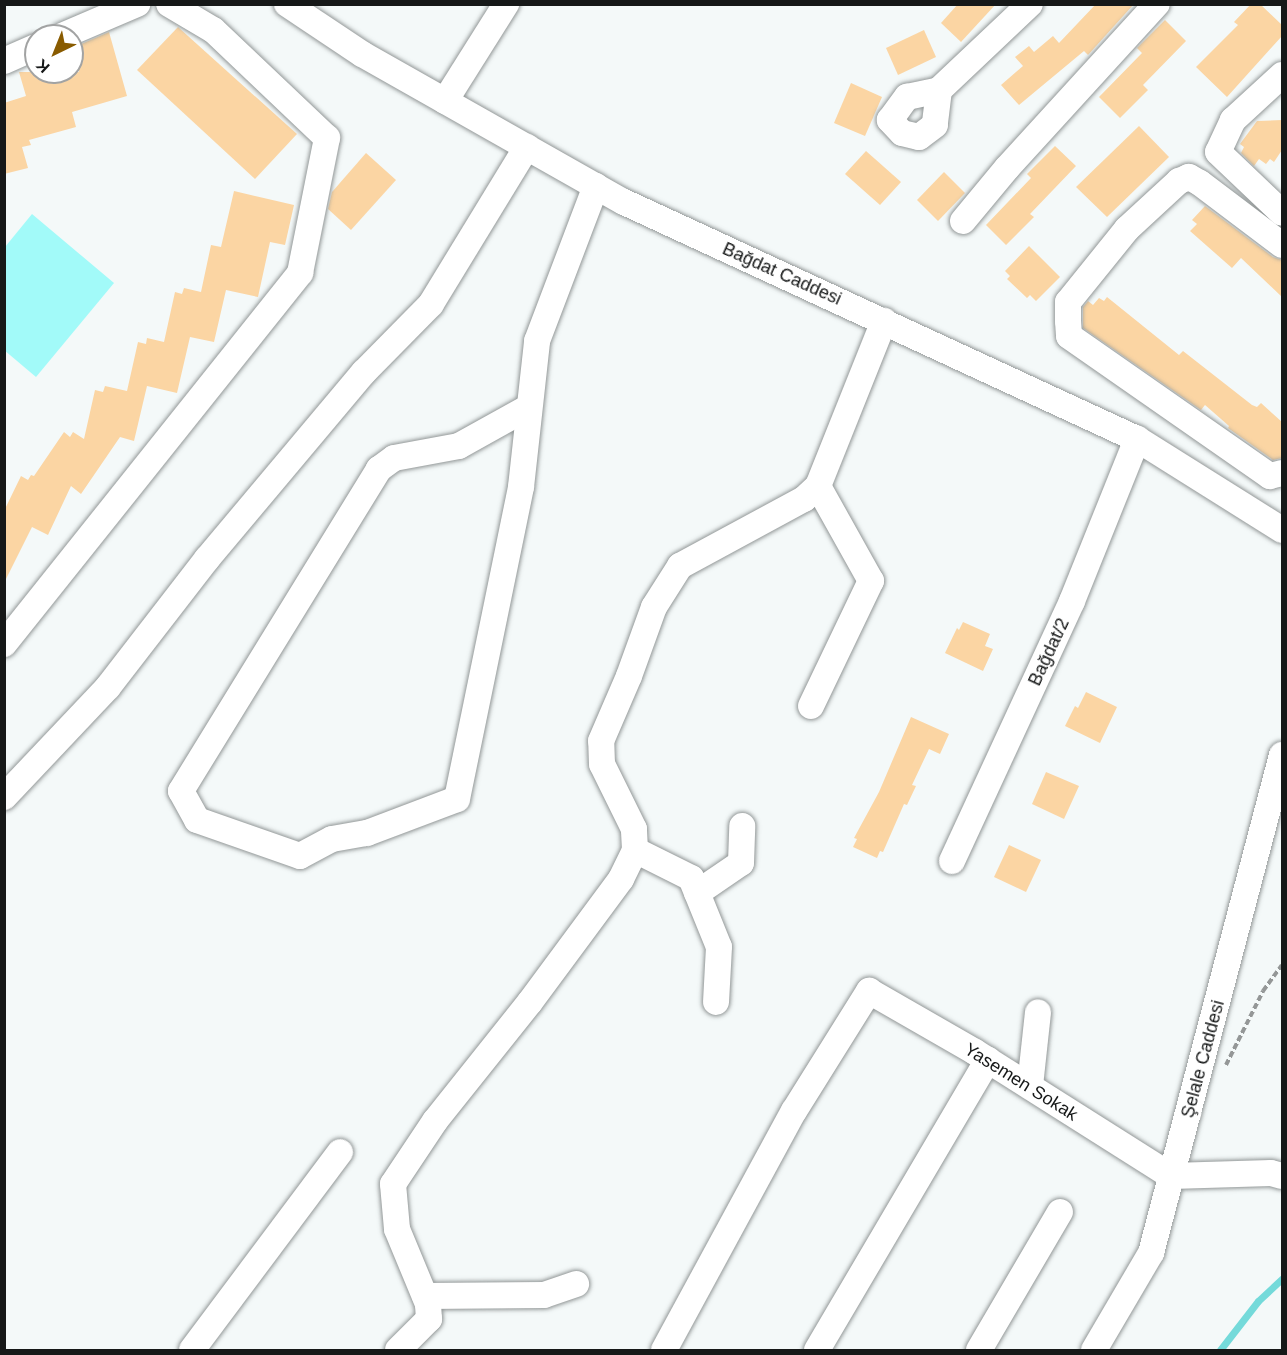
<!DOCTYPE html>
<meta charset="utf-8">
<style>
body{margin:0}
#map{position:relative;width:1287px;height:1355px;overflow:hidden;background:#f4f9f9;font-family:Arial,sans-serif}
div>[style]{position:absolute}
.green>*{inset:0;background:#a2faf9}
.stream>*{height:7px;margin:-3.5px;padding:0 3.5px;transform-origin:3.5px;border-radius:3.5px;background:#74dada}
.building>*{inset:0;background:#fbd5a3}
.path>*{height:4px;margin-top:-2px;transform-origin:0;background:repeating-linear-gradient(90deg,#949797 0 6px,transparent 0 9px)}
.roads{filter:drop-shadow(0 0 2px #929797) drop-shadow(0 0 2px #929797)}
.minor>*{height:26px;margin:-13px;padding:0 13px;transform-origin:13px;border-radius:13px;background:#fff}
span{translate:-50% -50%;white-space:nowrap;text-align:center;line-height:1.15;-webkit-text-stroke:6px #fff;paint-order:stroke}
.street-label{font-size:18px;color:#161818}
.frame{position:absolute;inset:0;border:6px solid #161818;pointer-events:none}
.north{position:absolute;left:24px;top:24px;width:60px;height:60px;box-sizing:border-box;background:#fff;border:2px solid #a2a3a3;border-radius:50%;rotate:223deg;font-size:16px;font-weight:700;line-height:24px;text-align:center;color:#161818}
.north::after{content:'';display:block;margin:auto;width:21px;height:27px;background:#895b00;clip-path:polygon(50% 0,100% 100%,50% 72%,0 100%)}
</style>
<div id="map">
<div class="green">
<div style="clip-path:polygon(32px 214px,114px 283px,36px 377px,4px 350px,5px 247px)"></div>
</div>
<div class="stream">
<div style="left:1220px;top:1350px;width:62px;rotate:-52.2deg"></div>
<div style="left:1258px;top:1301px;width:33px;rotate:-43deg"></div>
</div>
<div class="building">
<div style="clip-path:polygon(958px 4px,996px 4px,961px 42px,941px 23px)"></div>
<div style="clip-path:polygon(1096px 4px,1134px 4px,1088px 55px,1084px 51px,1019px 105px,1001px 85px,1023px 66px,1015px 57px,1029px 46px,1034px 52px,1053px 36px,1059px 43px)"></div>
<div style="clip-path:polygon(1251px 4px,1260px 4px,1282px 25px,1282px 36px,1227px 97px,1196px 67px,1238px 25px,1234px 22px)"></div>
<div style="clip-path:polygon(1165px 20px,1186px 41px,1143px 85px,1148px 90px,1120px 118px,1099px 97px,1142px 53px,1137px 48px)"></div>
<div style="clip-path:polygon(178px 27px,297px 134px,255px 179px,137px 70px)"></div>
<div style="clip-path:polygon(924px 30px,936px 57px,898px 75px,886px 48px)"></div>
<div style="clip-path:polygon(109px 32px,127px 96px,72px 112px,76px 127px,29px 140px,31px 145px,22px 147px,28px 168px,4px 174px,4px 103px,26px 96px,19px 72px,79px 72px,72px 48px)"></div>
<div style="clip-path:polygon(851px 83px,882px 97px,865px 136px,834px 123px)"></div>
<div style="clip-path:polygon(1282px 120px,1282px 150px,1274px 162px,1270px 159px,1266px 164px,1259px 159px,1254px 166px,1241px 153px,1244px 147px,1240px 144px,1257px 121px)"></div>
<div style="clip-path:polygon(1139px 126px,1169px 157px,1107px 217px,1076px 187px)"></div>
<div style="clip-path:polygon(1055px 146px,1076px 166px,1030px 214px,1034px 217px,1006px 245px,986px 225px,1031px 178px,1027px 174px)"></div>
<div style="clip-path:polygon(866px 151px,901px 182px,880px 205px,845px 174px)"></div>
<div style="clip-path:polygon(366px 153px,396px 180px,351px 230px,328px 209px,332px 192px)"></div>
<div style="clip-path:polygon(944px 172px,965px 193px,938px 221px,917px 200px)"></div>
<div style="clip-path:polygon(234px 191px,294px 205px,285px 245px,270px 242px,258px 297px,226px 290px,214px 342px,190px 337px,177px 393px,147px 386px,134px 441px,120px 437px,81px 494px,71px 486px,48px 535px,32px 527px,4px 583px,4px 511px,21px 476px,28px 480px,31px 475px,34px 476px,64px 432px,70px 437px,73px 432px,84px 439px,95px 390px,103px 392px,105px 386px,127px 391px,138px 342px,146px 344px,147px 338px,164px 342px,175px 292px,182px 294px,184px 288px,201px 292px,211px 245px,221px 247px)"></div>
<div style="clip-path:polygon(1205px 206px,1273px 257px,1282px 260px,1282px 297px,1241px 258px,1232px 268px,1190px 231px,1197px 224px,1192px 220px)"></div>
<div style="clip-path:polygon(1029px 246px,1060px 277px,1036px 301px,1030px 295px,1027px 298px,1007px 279px,1010px 276px,1005px 271px)"></div>
<div style="clip-path:polygon(1107px 297px,1179px 355px,1183px 351px,1252px 405px,1257px 407px,1261px 403px,1282px 422px,1282px 458px,1273px 460px,1228px 428px,1229px 426px,1205px 405px,1201px 410px,1083px 328px,1083px 307px,1088px 301px,1093px 305px,1099px 298px,1104px 301px)"></div>
<div style="clip-path:polygon(963px 622px,990px 634px,985px 646px,993px 649px,983px 671px,945px 653px,957px 628px,959px 630px)"></div>
<div style="clip-path:polygon(1086px 692px,1117px 707px,1100px 743px,1065px 726px,1075px 706px,1078px 708px)"></div>
<div style="clip-path:polygon(911px 717px,949px 734px,940px 754px,929px 749px,912px 785px,916px 786px,907px 805px,904px 804px,883px 852px,880px 851px,877px 858px,853px 847px,857px 839px,854px 838px,879px 792px)"></div>
<div style="clip-path:polygon(1046px 772px,1079px 786px,1064px 819px,1032px 804px)"></div>
<div style="clip-path:polygon(1009px 845px,1041px 860px,1026px 892px,994px 877px)"></div>
</div>
<div class="path">
<div style="left:1226px;top:1065px;width:83px;rotate:-63.4deg"></div>
<div style="left:1263px;top:991px;width:32px;rotate:-54deg"></div>
</div>
<div class="roads">
<div class="minor">
<div style="left:287px;top:4px;width:90px;rotate:33.7deg"></div>
<div style="left:362px;top:54px;width:301px;rotate:29.5deg"></div>
<div style="left:624px;top:202px;width:565px;rotate:24.8deg"></div>
<div style="left:1137px;top:439px;width:171px;rotate:32.1deg"></div>
<div style="left:62px;top:36px;width:82px;rotate:-23.1deg"></div>
<div style="left:4px;top:61px;width:35px;rotate:-24deg"></div>
<div style="left:1282px;top:75px;width:67px;rotate:137.4deg"></div>
<div style="left:1233px;top:120px;width:35px;rotate:115deg"></div>
<div style="left:1218px;top:152px;width:88px;rotate:43.6deg"></div>
<div style="left:939px;top:90px;width:35px;rotate:97deg"></div>
<div style="left:935px;top:125px;width:20px;rotate:143deg"></div>
<div style="left:919px;top:137px;width:17px;rotate:-167deg"></div>
<div style="left:902px;top:133px;width:18px;rotate:-133deg"></div>
<div style="left:890px;top:120px;width:29px;rotate:-54deg"></div>
<div style="left:907px;top:97px;width:33px;rotate:-12deg"></div>
<div style="left:939px;top:90px;width:125px;rotate:-43.4deg"></div>
<div style="left:445px;top:101px;width:115px;rotate:-57.8deg"></div>
<div style="left:963px;top:221px;width:69px;rotate:-50.3deg"></div>
<div style="left:1007px;top:168px;width:222px;rotate:-47.6deg"></div>
<div style="left:1282px;top:245px;width:103px;rotate:-142.9deg"></div>
<div style="left:1200px;top:183px;width:13px;rotate:-151deg"></div>
<div style="left:1189px;top:177px;width:11px;rotate:158deg"></div>
<div style="left:1179px;top:181px;width:71px;rotate:137.3deg"></div>
<div style="left:1127px;top:229px;width:94px;rotate:128.9deg"></div>
<div style="left:1068px;top:302px;width:19px;rotate:90deg"></div>
<div style="left:1068px;top:321px;width:15px;rotate:86deg"></div>
<div style="left:1069px;top:336px;width:245px;rotate:34.9deg"></div>
<div style="left:1270px;top:476px;width:12px;rotate:-14deg"></div>
<div style="left:529px;top:407px;width:80px;rotate:150.9deg"></div>
<div style="left:459px;top:446px;width:66px;rotate:169.5deg"></div>
<div style="left:394px;top:458px;width:19px;rotate:144deg"></div>
<div style="left:379px;top:469px;width:378px;rotate:121.6deg"></div>
<div style="left:181px;top:791px;width:33px;rotate:61deg"></div>
<div style="left:197px;top:820px;width:109px;rotate:19.3deg"></div>
<div style="left:300px;top:856px;width:36px;rotate:-28deg"></div>
<div style="left:332px;top:839px;width:36px;rotate:-10deg"></div>
<div style="left:367px;top:833px;width:96px;rotate:-20.7deg"></div>
<div style="left:457px;top:799px;width:318px;rotate:-78.4deg"></div>
<div style="left:521px;top:487px;width:147px;rotate:-83.7deg"></div>
<div style="left:537px;top:341px;width:166px;rotate:-69.2deg"></div>
<div style="left:4px;top:644px;width:475px;rotate:-51.4deg"></div>
<div style="left:300px;top:273px;width:138px;rotate:-78.7deg"></div>
<div style="left:327px;top:138px;width:157px;rotate:-136.5deg"></div>
<div style="left:213px;top:30px;width:51px;rotate:-149.4deg"></div>
<div style="left:811px;top:706px;width:139px;rotate:-64.4deg"></div>
<div style="left:871px;top:581px;width:109px;rotate:-119.2deg"></div>
<div style="left:4px;top:797px;width:151px;rotate:-46.6deg"></div>
<div style="left:108px;top:687px;width:162px;rotate:-52.3deg"></div>
<div style="left:207px;top:559px;width:244px;rotate:-50deg"></div>
<div style="left:364px;top:372px;width:95px;rotate:-45.4deg"></div>
<div style="left:431px;top:304px;width:184px;rotate:-58.6deg"></div>
<div style="left:635px;top:850px;width:63px;rotate:26.6deg"></div>
<div style="left:691px;top:878px;width:74px;rotate:67.9deg"></div>
<div style="left:719px;top:947px;width:55px;rotate:93.1deg"></div>
<div style="left:952px;top:861px;width:286px;rotate:-65.2deg"></div>
<div style="left:1072px;top:601px;width:175px;rotate:-68.1deg"></div>
<div style="left:697px;top:893px;width:53px;rotate:-34.3deg"></div>
<div style="left:741px;top:863px;width:37px;rotate:-88deg"></div>
<div style="left:1030px;top:1086px;width:74px;rotate:-83.8deg"></div>
<div style="left:425px;top:1296px;width:119px;rotate:-0.5deg"></div>
<div style="left:544px;top:1295px;width:34px;rotate:-19deg"></div>
<div style="left:192px;top:1350px;width:247px;rotate:-53.2deg"></div>
<div style="left:398px;top:1350px;width:44px;rotate:-45deg"></div>
<div style="left:429px;top:1319px;width:15px;rotate:-94deg"></div>
<div style="left:428px;top:1304px;width:81px;rotate:-112.5deg"></div>
<div style="left:397px;top:1229px;width:45px;rotate:-95.1deg"></div>
<div style="left:393px;top:1184px;width:76px;rotate:-56.3deg"></div>
<div style="left:435px;top:1121px;width:152px;rotate:-51.4deg"></div>
<div style="left:530px;top:1002px;width:153px;rotate:-53.5deg"></div>
<div style="left:621px;top:879px;width:32px;rotate:-64deg"></div>
<div style="left:635px;top:850px;width:21px;rotate:-93deg"></div>
<div style="left:634px;top:829px;width:72px;rotate:-116.2deg"></div>
<div style="left:602px;top:764px;width:23px;rotate:-92deg"></div>
<div style="left:601px;top:741px;width:71px;rotate:-66.7deg"></div>
<div style="left:629px;top:676px;width:73px;rotate:-70.1deg"></div>
<div style="left:654px;top:607px;width:49px;rotate:-57.6deg"></div>
<div style="left:680px;top:566px;width:141px;rotate:-28.4deg"></div>
<div style="left:804px;top:499px;width:19px;rotate:-43deg"></div>
<div style="left:818px;top:486px;width:178px;rotate:-68.2deg"></div>
<div style="left:664px;top:1350px;width:272px;rotate:-61.5deg"></div>
<div style="left:794px;top:1111px;width:142px;rotate:-58deg"></div>
<div style="left:869px;top:991px;width:122px;rotate:29.9deg"></div>
<div style="left:975px;top:1052px;width:232px;rotate:32.3deg"></div>
<div style="left:1171px;top:1176px;width:100px;rotate:-1.7deg"></div>
<div style="left:1271px;top:1173px;width:11px;rotate:15deg"></div>
<div style="left:817px;top:1350px;width:337px;rotate:-59.5deg"></div>
<div style="left:979px;top:1350px;width:160px;rotate:-59.6deg"></div>
<div style="left:1094px;top:1350px;width:113px;rotate:-59.6deg"></div>
<div style="left:1151px;top:1253px;width:515px;rotate:-75.26deg"></div>
</div>
</div>
<div class="street-label">
<span style="left:782px;top:274px;rotate:24deg">Bağdat Caddesi</span>
<span style="left:1049px;top:652px;rotate:-65deg">Bağdat/2</span>
<span style="left:1203px;top:1059px;rotate:-75deg">Şelale Caddesi</span>
<span style="left:1021px;top:1082px;rotate:32deg">Yasemen Sokak</span>
</div>
<div class="frame"></div>
<div class="north">K</div>
</div>
